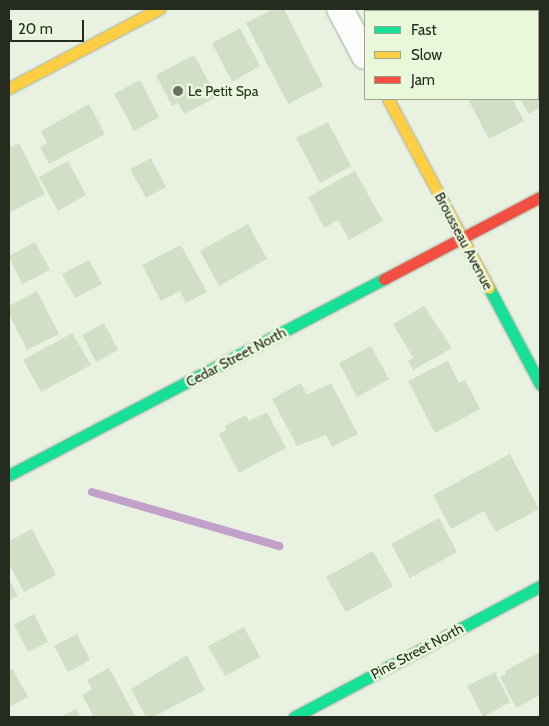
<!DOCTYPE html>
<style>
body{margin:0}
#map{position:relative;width:549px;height:726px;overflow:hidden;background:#e9f2e1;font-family:Cabin,sans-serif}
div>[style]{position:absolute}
.stream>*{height:8px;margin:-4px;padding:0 4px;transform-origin:4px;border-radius:4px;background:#c1a0ca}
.building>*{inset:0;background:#d3dec7}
.roads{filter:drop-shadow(0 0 1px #a3a99d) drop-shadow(0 0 1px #a3a99d)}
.street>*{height:26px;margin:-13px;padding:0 13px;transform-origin:13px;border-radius:13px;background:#fcfdfa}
.fast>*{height:11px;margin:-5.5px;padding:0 5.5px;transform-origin:5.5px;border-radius:5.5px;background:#16e098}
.slow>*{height:11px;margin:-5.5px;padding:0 5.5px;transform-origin:5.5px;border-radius:5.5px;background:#ffcf43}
.jam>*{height:11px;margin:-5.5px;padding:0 5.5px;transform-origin:5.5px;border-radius:5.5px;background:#f24e42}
.dots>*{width:14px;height:14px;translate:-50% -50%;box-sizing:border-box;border:2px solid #e9f8db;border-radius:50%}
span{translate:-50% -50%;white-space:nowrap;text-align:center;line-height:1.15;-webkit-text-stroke:5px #e9f8db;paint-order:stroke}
.poi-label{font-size:14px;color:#262b20}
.left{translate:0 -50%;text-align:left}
.street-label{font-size:14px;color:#262b20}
.frame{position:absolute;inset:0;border:10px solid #262b20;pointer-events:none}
.legend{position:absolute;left:364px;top:10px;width:175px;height:90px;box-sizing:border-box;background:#e9f8db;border:1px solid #9ba690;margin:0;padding:6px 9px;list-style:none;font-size:15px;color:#262b20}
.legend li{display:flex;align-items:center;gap:10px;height:25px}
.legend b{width:25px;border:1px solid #9ba690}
.scale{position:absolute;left:10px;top:20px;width:74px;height:22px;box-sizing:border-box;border:2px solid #262b20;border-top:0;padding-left:6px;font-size:15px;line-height:18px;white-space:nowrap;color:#262b20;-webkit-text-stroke:4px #e9f8db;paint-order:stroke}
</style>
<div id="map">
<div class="stream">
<div style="left:92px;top:492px;width:195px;rotate:16.1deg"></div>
</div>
<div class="building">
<div style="clip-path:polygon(273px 9px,284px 9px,323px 86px,288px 104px,246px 23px)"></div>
<div style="clip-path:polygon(240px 28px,260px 66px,232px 82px,212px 43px)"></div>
<div style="clip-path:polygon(194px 55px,217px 97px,184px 114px,178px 103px,172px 106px,156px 75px)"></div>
<div style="clip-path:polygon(540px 56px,540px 107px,529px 114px,520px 99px,538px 99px)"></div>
<div style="clip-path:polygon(140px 80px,159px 117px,134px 131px,114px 94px)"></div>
<div style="clip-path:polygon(468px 99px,512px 99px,524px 121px,489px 139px)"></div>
<div style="clip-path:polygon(89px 104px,105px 134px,49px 164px,40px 147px,47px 143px,41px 131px)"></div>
<div style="clip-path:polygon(328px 122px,351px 166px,320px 183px,296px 138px)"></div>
<div style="clip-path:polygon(19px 143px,45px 194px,9px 213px,9px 148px)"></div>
<div style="clip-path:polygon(151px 158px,166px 187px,146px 198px,130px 169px)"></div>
<div style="clip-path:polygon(68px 161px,86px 195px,58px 211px,39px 177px)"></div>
<div style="clip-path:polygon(355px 171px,383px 221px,349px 240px,338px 220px,324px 228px,308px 197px)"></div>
<div style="clip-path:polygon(248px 224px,267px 259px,219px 286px,200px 251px)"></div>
<div style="clip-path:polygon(35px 242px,50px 270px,22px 284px,9px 256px)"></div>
<div style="clip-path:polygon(181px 245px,207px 292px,186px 303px,180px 291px,161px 301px,142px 265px)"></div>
<div style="clip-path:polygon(89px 260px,102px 284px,75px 298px,62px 274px)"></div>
<div style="clip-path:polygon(37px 291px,59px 334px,27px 350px,9px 314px,9px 306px)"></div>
<div style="clip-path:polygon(424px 306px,452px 348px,413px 370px,408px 361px,413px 358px,393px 324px)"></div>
<div style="clip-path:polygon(104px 323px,118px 350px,96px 362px,82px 335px)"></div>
<div style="clip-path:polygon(72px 333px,91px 365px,41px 392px,23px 360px)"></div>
<div style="clip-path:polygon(371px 346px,389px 379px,357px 397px,339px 363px)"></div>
<div style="clip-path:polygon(448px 361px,459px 383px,465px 380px,480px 409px,435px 433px,408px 381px)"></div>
<div style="clip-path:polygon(301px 383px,307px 395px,331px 383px,358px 434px,332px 447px,326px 435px,297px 446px,272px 399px)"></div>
<div style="clip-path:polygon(267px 412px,286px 448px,239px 473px,219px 434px,226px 430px,225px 426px,246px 415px,249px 421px)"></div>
<div style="clip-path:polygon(510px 454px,539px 509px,496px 532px,484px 511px,451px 529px,433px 495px)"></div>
<div style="clip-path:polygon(439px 518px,457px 552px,410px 578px,391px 544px)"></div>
<div style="clip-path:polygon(32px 529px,56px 575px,24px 592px,9px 564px,9px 541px)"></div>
<div style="clip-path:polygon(373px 551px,393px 586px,346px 612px,326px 577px)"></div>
<div style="clip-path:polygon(9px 579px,18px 596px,9px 601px)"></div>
<div style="clip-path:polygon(34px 614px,48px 642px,28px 652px,14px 625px)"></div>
<div style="clip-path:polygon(244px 627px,260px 657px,225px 676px,208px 646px)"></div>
<div style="clip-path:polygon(77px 634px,90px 660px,68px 672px,54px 646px)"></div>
<div style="clip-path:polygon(540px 652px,540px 695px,516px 708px,500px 677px,506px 674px,505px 671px)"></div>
<div style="clip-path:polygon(187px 655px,205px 690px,153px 717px,146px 717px,131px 689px)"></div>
<div style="clip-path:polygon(12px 668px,28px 697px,9px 707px,9px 670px)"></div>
<div style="clip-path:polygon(109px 668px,136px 717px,94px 717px,82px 695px,92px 689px,87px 680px)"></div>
<div style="clip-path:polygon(495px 672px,510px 702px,483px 717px,467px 686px)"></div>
<div style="clip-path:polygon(76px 709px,81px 717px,65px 717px,64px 715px)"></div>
</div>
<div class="roads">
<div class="street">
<div style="left:340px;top:9px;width:53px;rotate:62deg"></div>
</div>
<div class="fast">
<div style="left:489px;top:288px;width:109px;rotate:62deg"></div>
<div style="left:9px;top:475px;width:423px;rotate:-27.6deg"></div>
<div style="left:294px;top:717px;width:279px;rotate:-28deg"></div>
</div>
<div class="slow">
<div style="left:9px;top:88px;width:170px;rotate:-27.8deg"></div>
<div style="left:388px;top:99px;width:214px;rotate:61.9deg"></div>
</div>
<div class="jam">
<div style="left:384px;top:279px;width:176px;rotate:-27.7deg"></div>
</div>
</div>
<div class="dots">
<div style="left:178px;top:91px;background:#6a7164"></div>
</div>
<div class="poi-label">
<span class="left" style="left:188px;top:91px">Le Petit Spa</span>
</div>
<div class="street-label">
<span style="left:464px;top:241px;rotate:62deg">Brousseau Avenue</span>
<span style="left:236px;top:357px;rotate:-28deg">Cedar Street North</span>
<span style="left:417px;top:651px;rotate:-28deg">Pine Street North</span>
</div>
<div class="frame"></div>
<ul class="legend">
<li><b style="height:6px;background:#16e098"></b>Fast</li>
<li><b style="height:6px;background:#ffcf43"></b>Slow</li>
<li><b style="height:6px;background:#f24e42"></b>Jam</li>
</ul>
<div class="scale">20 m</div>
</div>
